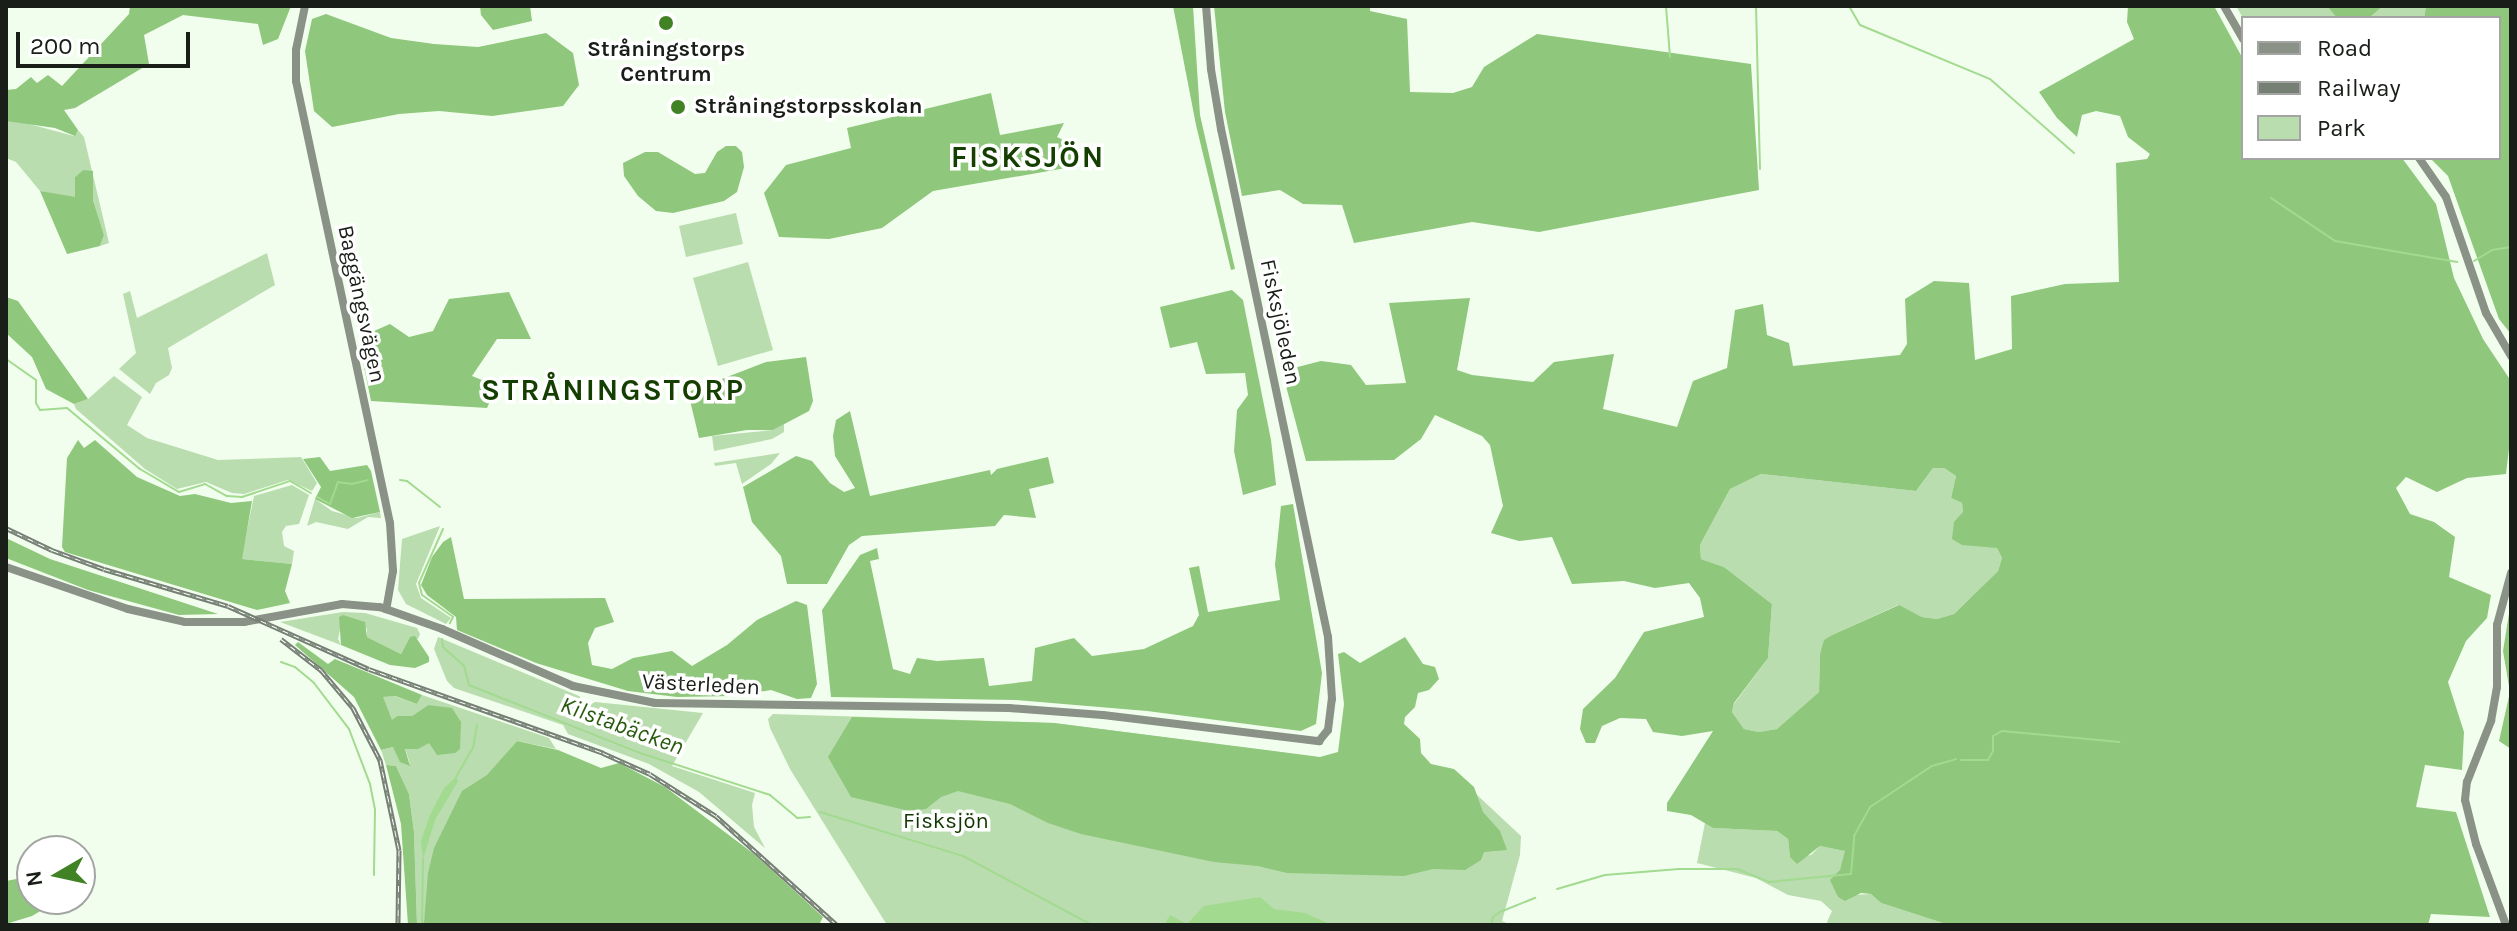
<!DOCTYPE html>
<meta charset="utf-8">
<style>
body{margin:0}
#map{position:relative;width:2517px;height:931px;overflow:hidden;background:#f1feed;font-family:Karla,sans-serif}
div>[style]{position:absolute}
.green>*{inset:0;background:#b9ddae}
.forest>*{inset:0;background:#8fc77c}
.water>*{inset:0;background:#a2da8f}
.stream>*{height:2px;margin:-1px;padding:0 1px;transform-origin:1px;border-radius:1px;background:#a2da8f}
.secondary>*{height:8px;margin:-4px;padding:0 4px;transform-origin:4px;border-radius:4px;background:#8a9187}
.rail>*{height:5px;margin-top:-2.5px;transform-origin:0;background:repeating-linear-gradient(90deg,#fff 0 6px,#767f74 0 12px);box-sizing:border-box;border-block:2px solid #767f74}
.dots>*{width:22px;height:22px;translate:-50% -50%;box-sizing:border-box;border:4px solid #fff;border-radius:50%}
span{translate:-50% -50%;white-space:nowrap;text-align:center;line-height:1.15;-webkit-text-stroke:7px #fff;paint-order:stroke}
.poi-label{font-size:22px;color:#191e18;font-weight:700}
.left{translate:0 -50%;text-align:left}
.street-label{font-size:22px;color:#191e18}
.park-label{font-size:22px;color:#123601}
.water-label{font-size:24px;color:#285b0f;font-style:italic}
.district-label{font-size:30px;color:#153f00;font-weight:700;letter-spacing:2px}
.frame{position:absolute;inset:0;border:8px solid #191e18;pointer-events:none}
.legend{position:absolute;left:2241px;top:16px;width:260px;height:144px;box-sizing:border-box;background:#fff;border:2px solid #a3a5a3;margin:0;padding:10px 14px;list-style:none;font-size:24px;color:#191e18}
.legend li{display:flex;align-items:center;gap:16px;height:40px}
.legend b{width:40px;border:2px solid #a3a5a3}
.north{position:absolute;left:16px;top:835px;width:80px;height:80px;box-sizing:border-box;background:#fff;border:2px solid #a3a5a3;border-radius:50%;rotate:261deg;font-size:22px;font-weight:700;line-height:32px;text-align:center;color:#191e18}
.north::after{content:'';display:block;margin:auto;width:28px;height:36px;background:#418224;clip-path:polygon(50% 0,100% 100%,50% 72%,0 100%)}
.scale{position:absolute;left:16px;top:32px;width:174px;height:36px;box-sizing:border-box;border:4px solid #191e18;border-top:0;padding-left:10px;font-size:24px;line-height:28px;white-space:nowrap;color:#191e18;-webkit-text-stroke:6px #fff;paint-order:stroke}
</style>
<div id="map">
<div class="green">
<div style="clip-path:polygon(2236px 6px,2327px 6px,2337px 18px,2243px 18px)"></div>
<div style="clip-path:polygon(2383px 6px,2426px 6px,2424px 18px,2369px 18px)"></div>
<div style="clip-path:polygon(14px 120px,74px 136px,78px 130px,84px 137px,109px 243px,100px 246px,104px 235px,93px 200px,92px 181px,83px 170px,75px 177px,75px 197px,66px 197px,40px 191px,16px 162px,6px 158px,6px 121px)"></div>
<div style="clip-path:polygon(736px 213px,743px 244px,686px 257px,679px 226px)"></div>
<div style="clip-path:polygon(267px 253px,275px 285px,168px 348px,172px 368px,169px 375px,156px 383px,150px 394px,119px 369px,136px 353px,123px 294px,130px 291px,137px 318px)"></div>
<div style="clip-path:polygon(748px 262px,773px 350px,718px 366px,693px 278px)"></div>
<div style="clip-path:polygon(114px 376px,142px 397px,127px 425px,147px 438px,218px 460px,301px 457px,317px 483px,312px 491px,288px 480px,244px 494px,232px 493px,206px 482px,177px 489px,145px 469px,76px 409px,74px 404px,88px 399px)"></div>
<div style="clip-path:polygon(784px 424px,784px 432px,772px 439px,714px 451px,712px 436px,773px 430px)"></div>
<div style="clip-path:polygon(780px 453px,771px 464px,742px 484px,736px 463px,715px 466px,714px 463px)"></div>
<div style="clip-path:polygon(1933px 468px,1944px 468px,1956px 476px,1951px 498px,1962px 503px,1963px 512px,1997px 548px,2002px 558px,1998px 571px,1954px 614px,1937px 619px,1922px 617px,1898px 605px,1832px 635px,1825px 640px,1820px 654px,1819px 692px,1777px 729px,1759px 732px,1744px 729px,1732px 712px,1734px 704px,1768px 658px,1772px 604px,1724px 567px,1701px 559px,1700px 545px,1730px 489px,1761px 474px,1916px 491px)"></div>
<div style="clip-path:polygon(292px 485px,309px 495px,299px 524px,286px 526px,282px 532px,284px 546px,294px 551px,292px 564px,241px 559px,254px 496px)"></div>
<div style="clip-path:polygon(315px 499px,332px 511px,357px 518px,380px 512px,381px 518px,368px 517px,348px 529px,316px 522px,307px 526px)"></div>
<div style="clip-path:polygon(440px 526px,416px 584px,421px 598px,451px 618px,446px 624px,406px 604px,398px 590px,402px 539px)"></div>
<div style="clip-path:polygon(343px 612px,365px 613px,417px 628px,420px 634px,418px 639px,410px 637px,401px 654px,367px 637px,367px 629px,358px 620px,343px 616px,338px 639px,341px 645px,280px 622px)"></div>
<div style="clip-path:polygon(438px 637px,579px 696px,588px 706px,595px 702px,703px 713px,672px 766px,755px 793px,752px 805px,754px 827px,765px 848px,699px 792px,649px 764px,568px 734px,563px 725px,454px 688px,447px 681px,434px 649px)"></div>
<div style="clip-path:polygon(422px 695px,549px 738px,556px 749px,517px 741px,487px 776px,462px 792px,427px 899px,424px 922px,417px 925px,414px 832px,409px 794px,396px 766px,386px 765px,381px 750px,393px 747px,410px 764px,405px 748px,444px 709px,428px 705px,412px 716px,397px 716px,392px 721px,382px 697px,394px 696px,417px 704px)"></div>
<div style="clip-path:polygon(773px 714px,1054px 723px,1346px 761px,1476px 794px,1521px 836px,1520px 855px,1502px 921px,1511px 925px,887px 925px,790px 769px,770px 728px,768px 719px)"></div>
<div style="clip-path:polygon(1705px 823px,1713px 828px,1777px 831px,1788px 839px,1790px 857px,1811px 855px,1820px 846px,1846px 851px,1840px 870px,1853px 895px,1871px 894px,1881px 903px,1949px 925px,1829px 925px,1827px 922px,1832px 911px,1821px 901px,1788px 895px,1756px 878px,1697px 863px)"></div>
</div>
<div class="forest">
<div style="clip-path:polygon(130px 6px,291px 6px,278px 39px,263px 45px,258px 24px,183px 15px,144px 35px,149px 64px,75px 108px,64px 110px,78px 130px,75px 136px,55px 128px,6px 121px,6px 90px,16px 89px,31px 77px,37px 83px,48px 75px,62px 86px,129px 14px)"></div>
<div style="clip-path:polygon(480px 6px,530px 6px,532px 21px,493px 30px,481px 15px)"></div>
<div style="clip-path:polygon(1173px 6px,1193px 6px,1200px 115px,1235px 269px,1231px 270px,1196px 125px)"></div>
<div style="clip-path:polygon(1214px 6px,1370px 6px,1370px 11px,1407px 19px,1410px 92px,1453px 93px,1472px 87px,1484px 67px,1537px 34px,1751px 64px,1759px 190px,1539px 232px,1472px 222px,1354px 243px,1342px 205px,1303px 204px,1280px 190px,1242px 196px,1225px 112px)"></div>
<div style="clip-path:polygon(evenodd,2128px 6px,2214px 6px,2243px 59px,2243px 158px,2402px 158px,2436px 204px,2454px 278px,2483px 339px,2511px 381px,2511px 432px,2506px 474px,2467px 478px,2437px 492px,2406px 477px,2396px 488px,2410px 514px,2434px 522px,2455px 537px,2449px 577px,2491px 595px,2487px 618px,2466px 641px,2448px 682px,2464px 732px,2462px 770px,2425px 765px,2416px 807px,2456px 812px,2490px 917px,2431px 914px,2428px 925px,1949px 925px,1881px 903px,1871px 894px,1861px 893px,1845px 901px,1838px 897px,1830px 880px,1840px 870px,1845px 851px,1820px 846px,1797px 864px,1790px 857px,1788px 839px,1777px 831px,1713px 828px,1691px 815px,1667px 811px,1667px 803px,1713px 731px,1682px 736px,1653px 732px,1646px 719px,1620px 718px,1602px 726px,1595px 743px,1586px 743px,1580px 729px,1583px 709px,1615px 678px,1644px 632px,1704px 617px,1700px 598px,1689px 583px,1655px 588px,1624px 581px,1572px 584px,1552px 537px,1519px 541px,1491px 533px,1503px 506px,1490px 445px,1482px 436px,1435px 415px,1421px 439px,1394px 460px,1306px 461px,1282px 371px,1321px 361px,1351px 365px,1366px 385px,1406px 383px,1389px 303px,1470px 298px,1457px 370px,1472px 375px,1533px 382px,1554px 362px,1614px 354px,1603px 409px,1677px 427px,1693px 381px,1727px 368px,1735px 310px,1763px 304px,1767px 335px,1789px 343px,1793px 366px,1900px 355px,1907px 344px,1905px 299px,1934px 281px,1969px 283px,1975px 360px,2012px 349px,2011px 296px,2065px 284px,2119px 282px,2116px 163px,2147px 159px,2150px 154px,2128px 137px,2120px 116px,2096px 111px,2082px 115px,2077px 137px,2057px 118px,2039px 92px,2134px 39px,2127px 22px,2128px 6px,1933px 468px,1944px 468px,1956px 476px,1951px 498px,1962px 503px,1963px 512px,1954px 522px,1952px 539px,1962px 545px,1997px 548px,2002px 558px,1998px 571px,1954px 614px,1937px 619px,1922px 617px,1899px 605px,1832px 635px,1824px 640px,1820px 654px,1819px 692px,1777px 729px,1759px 732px,1744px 729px,1732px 712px,1734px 703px,1768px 658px,1772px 604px,1724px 567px,1701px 559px,1700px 545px,1730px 489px,1761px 474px,1916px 491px,1933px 468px)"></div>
<div style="clip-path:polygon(2327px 6px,2383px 6px,2369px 18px,2337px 18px)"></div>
<div style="clip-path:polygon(2426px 6px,2511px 6px,2511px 334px,2499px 319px,2448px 176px,2430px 158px,2499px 158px,2499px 18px,2424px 18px)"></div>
<div style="clip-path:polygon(326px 14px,391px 38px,434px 44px,478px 47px,546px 33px,573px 53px,579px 85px,563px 106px,492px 116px,439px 111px,399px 114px,332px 127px,314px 111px,305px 51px,312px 19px)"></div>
<div style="clip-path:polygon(991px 93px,1000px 135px,1064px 123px,1057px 137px,1068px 142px,1073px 161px,1066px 168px,933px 191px,882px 228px,829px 239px,779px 237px,764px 193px,786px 165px,851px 148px,847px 128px)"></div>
<div style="clip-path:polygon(726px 146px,736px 146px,742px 152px,744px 167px,737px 192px,724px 201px,673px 213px,656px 211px,638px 196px,624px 176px,623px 163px,645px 152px,658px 152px,695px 174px,705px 173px,717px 152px)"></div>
<div style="clip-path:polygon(83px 170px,93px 171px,93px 200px,104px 235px,100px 246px,67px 254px,40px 191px,75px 197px,75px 177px)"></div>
<div style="clip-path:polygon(1232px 290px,1243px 300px,1271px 440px,1276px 485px,1243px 495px,1234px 451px,1237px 410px,1248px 395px,1245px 373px,1206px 374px,1197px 342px,1170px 348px,1160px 307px)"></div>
<div style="clip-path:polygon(509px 292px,531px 339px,497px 339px,472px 376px,497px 386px,487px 408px,371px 401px,360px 347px,365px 335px,390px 324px,409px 337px,433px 331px,449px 299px)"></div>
<div style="clip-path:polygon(6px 297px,18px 301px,88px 399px,74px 404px,46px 389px,32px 357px,6px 333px)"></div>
<div style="clip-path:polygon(806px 357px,813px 401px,809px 411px,773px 430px,747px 430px,699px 438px,688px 392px,766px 362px)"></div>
<div style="clip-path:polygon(850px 411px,870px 496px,990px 470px,991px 475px,997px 469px,1048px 457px,1054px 483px,1029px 489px,1036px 518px,1004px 515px,995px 526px,862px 536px,849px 545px,827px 584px,787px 584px,781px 556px,752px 522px,743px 487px,796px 456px,812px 461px,830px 483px,844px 492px,855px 488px,835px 456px,833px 436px,836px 420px)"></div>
<div style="clip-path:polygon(78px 440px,84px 448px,95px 440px,137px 477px,180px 496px,195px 494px,231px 503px,252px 501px,242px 559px,292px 564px,285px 591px,290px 603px,257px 610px,65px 552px,62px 547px,67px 458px)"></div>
<div style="clip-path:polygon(320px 457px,330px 471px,367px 465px,371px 471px,380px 512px,352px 518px,315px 499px,321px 487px,303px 459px)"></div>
<div style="clip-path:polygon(1293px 504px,1322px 673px,1316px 724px,1301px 731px,1147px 711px,1016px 700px,831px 697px,822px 610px,860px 555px,877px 548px,879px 559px,870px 561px,893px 669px,910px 674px,917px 658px,937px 661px,984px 658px,989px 686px,1032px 681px,1035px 648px,1074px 638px,1092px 656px,1144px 649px,1193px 626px,1199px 615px,1189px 568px,1199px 566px,1208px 612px,1280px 600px,1275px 565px,1281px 506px)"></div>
<div style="clip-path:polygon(451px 537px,464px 599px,605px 598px,614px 622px,595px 628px,588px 643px,592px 665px,612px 669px,633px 658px,672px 651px,692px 666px,727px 645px,757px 620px,796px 601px,807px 605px,817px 684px,811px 698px,797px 699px,771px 690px,733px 696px,677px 697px,628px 691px,536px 663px,457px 630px,456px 617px,427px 595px,421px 585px,432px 557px,443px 542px)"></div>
<div style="clip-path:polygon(6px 538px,50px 559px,218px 614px,179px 615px,88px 590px,6px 558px)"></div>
<div style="clip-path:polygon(2511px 601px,2511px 749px,2499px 741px,2510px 692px,2503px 651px)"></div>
<div style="clip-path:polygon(343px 615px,365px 622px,367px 637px,401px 654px,410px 637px,415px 636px,429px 657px,429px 662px,415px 668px,390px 665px,341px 645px,339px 617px)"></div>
<div style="clip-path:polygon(1405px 637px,1423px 664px,1435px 667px,1439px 679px,1429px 690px,1418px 693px,1415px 707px,1405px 717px,1404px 724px,1420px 739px,1421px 753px,1431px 764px,1454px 769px,1474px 787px,1483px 812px,1500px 831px,1507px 850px,1484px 852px,1481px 860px,1465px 870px,1433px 869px,1404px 876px,1287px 873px,1258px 866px,1214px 862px,1081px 834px,1048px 823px,1010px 804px,958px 791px,941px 797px,926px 809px,909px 811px,851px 797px,828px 757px,852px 717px,1054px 723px,1320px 757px,1338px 752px,1344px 704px,1338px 654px,1344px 652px,1360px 663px)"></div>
<div style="clip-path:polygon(298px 642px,328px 664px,335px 659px,422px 695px,417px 704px,395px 696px,383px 697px,392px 720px,397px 716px,412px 716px,428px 705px,452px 708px,461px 722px,460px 749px,455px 753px,437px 755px,429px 743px,418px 749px,405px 749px,410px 766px,400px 762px,393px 747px,381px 750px,354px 697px,295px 645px)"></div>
<div style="clip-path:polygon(517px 741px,558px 750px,601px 768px,619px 763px,665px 787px,754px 854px,823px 917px,819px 925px,418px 925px,424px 922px,428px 873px,434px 848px,462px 791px,487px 775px)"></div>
<div style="clip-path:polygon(386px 765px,396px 766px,409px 794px,414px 832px,417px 925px,408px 925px,401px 824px)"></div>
<div style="clip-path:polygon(32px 876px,32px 899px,48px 899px,47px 907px,32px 916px,6px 924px,6px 881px)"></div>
</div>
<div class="water">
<div style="clip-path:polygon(456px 777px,458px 781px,435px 820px,423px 859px,421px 841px,430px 815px,444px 788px)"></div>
<div style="clip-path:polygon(1260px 897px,1274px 909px,1305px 913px,1332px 925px,1164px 925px,1170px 915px,1187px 924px,1204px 906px)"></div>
</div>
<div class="stream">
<div style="left:1666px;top:6px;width:51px;rotate:85.5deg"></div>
<div style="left:1756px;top:6px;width:163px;rotate:88.6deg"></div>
<div style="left:1849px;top:6px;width:22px;rotate:60deg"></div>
<div style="left:1860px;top:25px;width:141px;rotate:22.6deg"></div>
<div style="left:1990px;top:79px;width:112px;rotate:41.4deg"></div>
<div style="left:2271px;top:198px;width:77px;rotate:33.9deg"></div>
<div style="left:2335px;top:241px;width:124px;rotate:9.8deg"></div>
<div style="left:2474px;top:261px;width:21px;rotate:-31deg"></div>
<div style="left:2492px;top:250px;width:19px;rotate:-9deg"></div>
<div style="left:6px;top:359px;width:37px;rotate:35deg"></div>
<div style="left:36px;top:380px;width:23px;rotate:90deg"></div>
<div style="left:36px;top:403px;width:8px;rotate:60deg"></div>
<div style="left:40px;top:410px;width:27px;rotate:-4deg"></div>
<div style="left:67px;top:408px;width:95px;rotate:39.9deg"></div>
<div style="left:140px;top:469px;width:45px;rotate:30.5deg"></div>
<div style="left:179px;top:492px;width:27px;rotate:-17deg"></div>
<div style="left:205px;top:484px;width:25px;rotate:29deg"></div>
<div style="left:227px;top:496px;width:15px;rotate:4deg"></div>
<div style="left:242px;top:497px;width:51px;rotate:-18.4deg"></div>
<div style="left:290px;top:481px;width:24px;rotate:30deg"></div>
<div style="left:400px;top:480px;width:7px;rotate:8deg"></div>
<div style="left:407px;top:481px;width:42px;rotate:38.2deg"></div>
<div style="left:317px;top:497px;width:15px;rotate:28deg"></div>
<div style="left:330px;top:504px;width:23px;rotate:-70deg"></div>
<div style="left:338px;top:482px;width:14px;rotate:8deg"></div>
<div style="left:352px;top:484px;width:16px;rotate:-14deg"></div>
<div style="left:443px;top:529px;width:59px;rotate:114deg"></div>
<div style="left:419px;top:583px;width:12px;rotate:76deg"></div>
<div style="left:422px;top:595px;width:38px;rotate:35deg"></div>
<div style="left:453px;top:617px;width:7px;rotate:117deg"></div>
<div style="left:442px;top:639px;width:8px;rotate:83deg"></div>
<div style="left:443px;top:647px;width:28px;rotate:42deg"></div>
<div style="left:464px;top:666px;width:20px;rotate:75deg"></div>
<div style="left:469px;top:685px;width:181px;rotate:21.7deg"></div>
<div style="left:637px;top:752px;width:140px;rotate:17.9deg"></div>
<div style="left:770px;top:795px;width:35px;rotate:40deg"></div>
<div style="left:797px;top:818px;width:13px;rotate:-4deg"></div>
<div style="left:281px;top:662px;width:15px;rotate:20deg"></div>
<div style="left:295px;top:667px;width:25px;rotate:40deg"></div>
<div style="left:314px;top:683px;width:58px;rotate:52.7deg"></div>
<div style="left:349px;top:729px;width:59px;rotate:69.1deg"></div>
<div style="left:370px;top:784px;width:25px;rotate:79deg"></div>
<div style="left:375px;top:809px;width:66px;rotate:90.9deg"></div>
<div style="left:1961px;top:760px;width:27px"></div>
<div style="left:1988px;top:760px;width:10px;rotate:-61deg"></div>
<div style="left:1993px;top:751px;width:15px;rotate:-90deg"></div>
<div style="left:1993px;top:736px;width:10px;rotate:-29deg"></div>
<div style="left:2002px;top:731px;width:118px;rotate:5.4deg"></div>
<div style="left:456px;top:777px;width:34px;rotate:-60deg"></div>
<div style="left:473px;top:748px;width:23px;rotate:-80deg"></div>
<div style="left:820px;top:812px;width:150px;rotate:17.1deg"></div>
<div style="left:963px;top:856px;width:146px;rotate:28.1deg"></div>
<div style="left:1557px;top:889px;width:50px;rotate:-16.3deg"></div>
<div style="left:1605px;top:875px;width:74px;rotate:-4.6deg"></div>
<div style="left:1679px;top:869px;width:58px"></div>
<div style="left:1737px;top:869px;width:35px;rotate:22deg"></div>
<div style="left:1769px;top:882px;width:82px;rotate:-5.6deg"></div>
<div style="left:1851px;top:874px;width:38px;rotate:-85deg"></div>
<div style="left:1854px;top:836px;width:33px;rotate:-61deg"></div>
<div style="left:1870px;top:807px;width:74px;rotate:-33.5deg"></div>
<div style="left:1932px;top:766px;width:25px;rotate:-16deg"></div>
<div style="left:422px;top:925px;width:66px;rotate:-89.1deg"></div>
<div style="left:1491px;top:925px;width:8px;rotate:-76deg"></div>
<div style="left:1493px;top:917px;width:9px;rotate:-36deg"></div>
<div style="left:1500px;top:912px;width:38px;rotate:-22deg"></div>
</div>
<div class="secondary">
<div style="left:305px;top:6px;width:45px;rotate:101.6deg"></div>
<div style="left:296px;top:50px;width:31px;rotate:90deg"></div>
<div style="left:296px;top:81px;width:452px;rotate:78deg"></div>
<div style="left:390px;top:523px;width:48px;rotate:86.4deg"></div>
<div style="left:393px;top:571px;width:39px;rotate:100deg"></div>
<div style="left:2224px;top:6px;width:38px;rotate:60deg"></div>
<div style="left:2419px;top:158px;width:47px;rotate:55.3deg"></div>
<div style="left:2446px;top:197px;width:123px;rotate:71deg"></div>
<div style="left:2486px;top:313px;width:50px;rotate:59.8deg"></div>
<div style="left:6px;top:567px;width:129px;rotate:19deg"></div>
<div style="left:128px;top:609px;width:58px;rotate:12.8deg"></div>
<div style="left:185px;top:622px;width:59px"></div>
<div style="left:244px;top:622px;width:100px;rotate:-10.4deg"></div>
<div style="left:342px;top:604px;width:38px;rotate:5deg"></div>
<div style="left:380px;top:607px;width:66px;rotate:19.5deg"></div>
<div style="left:442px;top:629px;width:143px;rotate:23.5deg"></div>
<div style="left:573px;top:686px;width:84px;rotate:11.7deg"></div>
<div style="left:655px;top:703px;width:354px;rotate:0.8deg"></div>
<div style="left:1009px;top:708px;width:94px;rotate:4.3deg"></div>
<div style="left:1103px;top:715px;width:218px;rotate:6.9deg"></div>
<div style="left:1319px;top:741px;width:14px;rotate:-51deg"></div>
<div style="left:1328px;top:730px;width:31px;rotate:-83deg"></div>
<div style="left:1332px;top:699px;width:62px;rotate:-93.7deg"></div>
<div style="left:1328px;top:637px;width:519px;rotate:-101.89deg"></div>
<div style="left:1221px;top:129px;width:61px;rotate:-99.5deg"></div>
<div style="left:1211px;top:69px;width:63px;rotate:-94.5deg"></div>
<div style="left:2506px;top:925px;width:86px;rotate:-110.3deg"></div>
<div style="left:2476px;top:844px;width:45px;rotate:-104deg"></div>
<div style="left:2465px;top:800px;width:18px;rotate:-84deg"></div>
<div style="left:2467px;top:782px;width:66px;rotate:-68.5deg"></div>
<div style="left:2491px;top:721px;width:35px;rotate:-80deg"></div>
<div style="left:2497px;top:687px;width:62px;rotate:-90deg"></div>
<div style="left:2497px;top:625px;width:54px;rotate:-74.9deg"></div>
</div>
<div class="rail">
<div style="left:6px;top:528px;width:51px;rotate:25.6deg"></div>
<div style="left:52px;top:550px;width:55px;rotate:20.1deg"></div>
<div style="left:104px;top:569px;width:129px;rotate:16.6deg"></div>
<div style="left:228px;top:606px;width:154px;rotate:24.1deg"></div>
<div style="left:369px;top:669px;width:249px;rotate:19.7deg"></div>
<div style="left:603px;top:753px;width:51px;rotate:24.1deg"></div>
<div style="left:650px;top:774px;width:78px;rotate:32.5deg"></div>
<div style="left:716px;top:816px;width:163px;rotate:42deg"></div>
<div style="left:281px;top:639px;width:51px;rotate:37.8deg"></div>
<div style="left:321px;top:670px;width:50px;rotate:49.9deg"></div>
<div style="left:353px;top:708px;width:59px;rotate:62.6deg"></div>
<div style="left:380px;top:760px;width:92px;rotate:78.1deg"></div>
<div style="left:399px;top:850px;width:75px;rotate:90.8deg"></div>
</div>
<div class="dots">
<div style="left:666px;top:23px;background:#418224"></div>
<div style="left:678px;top:107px;background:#418224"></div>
</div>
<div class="poi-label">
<span style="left:666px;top:62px">Stråningstorps<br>Centrum</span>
<span class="left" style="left:694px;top:107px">Stråningstorpsskolan</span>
</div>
<div class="street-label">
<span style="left:361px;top:304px;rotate:78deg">Baggängsvägen</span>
<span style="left:1280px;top:322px;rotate:78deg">Fisksjöleden</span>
<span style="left:701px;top:685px;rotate:3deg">Västerleden</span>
</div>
<div class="park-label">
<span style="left:946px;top:822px">Fisksjön</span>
</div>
<div class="water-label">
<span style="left:622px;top:726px;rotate:20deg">Kilstabäcken</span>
</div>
<div class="district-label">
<span style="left:1028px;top:157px">FISKSJÖN</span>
<span style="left:613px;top:390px">STRÅNINGSTORP</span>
</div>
<div class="frame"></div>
<ul class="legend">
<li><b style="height:10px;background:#8a9187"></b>Road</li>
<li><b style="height:10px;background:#767f74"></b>Railway</li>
<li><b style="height:22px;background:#b9ddae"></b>Park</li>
</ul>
<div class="north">N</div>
<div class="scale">200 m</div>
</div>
